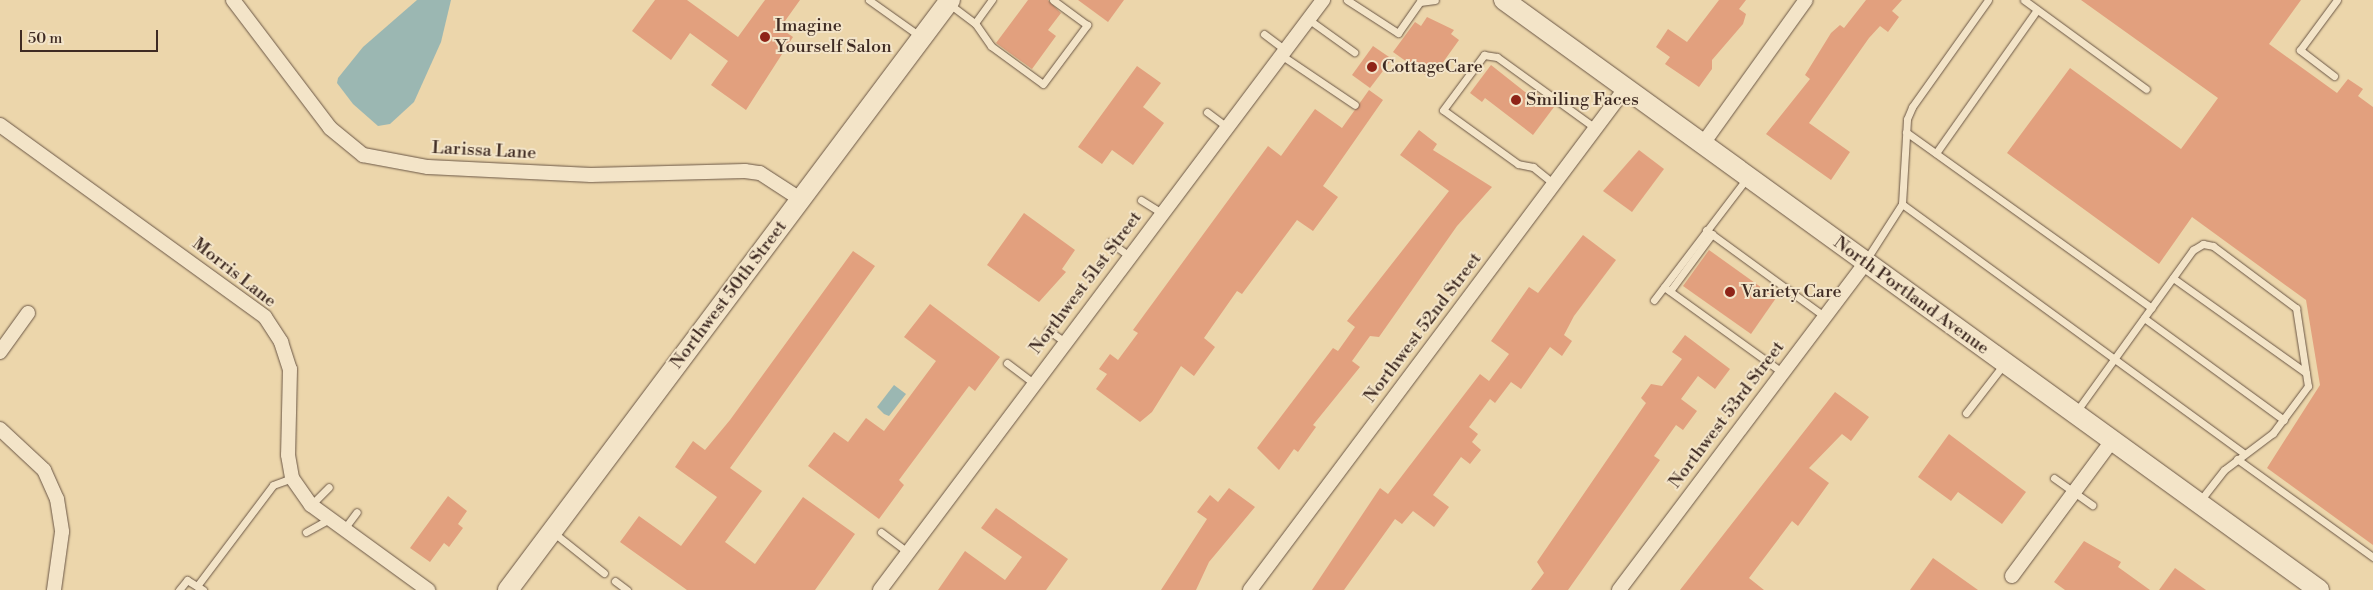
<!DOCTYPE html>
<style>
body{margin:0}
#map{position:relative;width:2373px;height:590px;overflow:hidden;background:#ecd6ab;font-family:"Libre Bodoni",serif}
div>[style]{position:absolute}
.water>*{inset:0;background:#9bb7b2}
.building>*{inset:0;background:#e2a07e}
.roads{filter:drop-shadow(0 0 1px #6a5645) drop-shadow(0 0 1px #6a5645)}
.service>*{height:7px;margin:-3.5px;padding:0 3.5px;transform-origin:3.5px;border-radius:3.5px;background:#f3e4c8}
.minor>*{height:14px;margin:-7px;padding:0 7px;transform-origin:7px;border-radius:7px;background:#f3e4c8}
.secondary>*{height:20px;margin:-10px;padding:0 10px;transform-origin:10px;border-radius:10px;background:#f3e4c8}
.dots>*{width:14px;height:14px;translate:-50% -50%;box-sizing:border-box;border:2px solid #f3e4c8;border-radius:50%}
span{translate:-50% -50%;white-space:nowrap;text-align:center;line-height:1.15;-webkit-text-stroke:4px #f3e4c8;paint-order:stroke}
.poi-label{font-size:18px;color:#3f2b23}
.left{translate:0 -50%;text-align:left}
.street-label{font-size:18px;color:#3f2b23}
.scale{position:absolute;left:20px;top:30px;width:138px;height:22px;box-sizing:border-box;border:2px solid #3f2b23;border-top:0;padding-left:6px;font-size:15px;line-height:18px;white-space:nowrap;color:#3f2b23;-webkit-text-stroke:4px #f3e4c8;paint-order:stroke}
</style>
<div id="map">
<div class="water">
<div style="clip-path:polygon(417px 0,451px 0,441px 42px,414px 102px,390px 124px,378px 126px,353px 104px,337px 83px,338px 78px,363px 47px)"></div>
<div style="clip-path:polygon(894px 385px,906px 394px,889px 416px,884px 414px,877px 407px)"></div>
</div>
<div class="building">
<div style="clip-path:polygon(655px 0,687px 0,738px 37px,765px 0,800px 0,780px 28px,793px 37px,746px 110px,711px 85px,728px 61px,690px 33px,671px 60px,632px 31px)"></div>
<div style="clip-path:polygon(1028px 0,1048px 0,1061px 13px,1048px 30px,1056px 36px,1032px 69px,996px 43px)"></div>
<div style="clip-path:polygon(1078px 0,1124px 0,1108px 22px)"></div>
<div style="clip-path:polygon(1719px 0,1746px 0,1739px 9px,1746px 14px,1743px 24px,1712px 60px,1712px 69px,1699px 87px,1665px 64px,1670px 57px,1656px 47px,1668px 29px,1687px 42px)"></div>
<div style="clip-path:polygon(1866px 0,1902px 0,1892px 11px,1899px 17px,1888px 32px,1880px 26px,1869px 38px,1809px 123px,1850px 152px,1831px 180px,1766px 134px,1810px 79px,1805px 75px,1831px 33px,1840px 25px,1844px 28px)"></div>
<div style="clip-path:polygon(2081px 0,2301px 0,2269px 44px,2337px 93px,2348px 79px,2363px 89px,2358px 96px,2373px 107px,2373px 545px,2267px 468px,2320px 385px,2306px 300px,2192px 217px,2159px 264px,2007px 153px,2070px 68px,2181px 149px,2218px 98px)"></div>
<div style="clip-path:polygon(1427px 17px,1454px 30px,1451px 34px,1459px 40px,1431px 79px,1393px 52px,1415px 22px,1421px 26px)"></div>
<div style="clip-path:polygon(1373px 46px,1392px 59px,1370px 88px,1352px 75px)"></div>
<div style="clip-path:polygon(1491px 65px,1534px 99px,1538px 94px,1554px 107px,1533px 135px,1485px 98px,1482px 102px,1470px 93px)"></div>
<div style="clip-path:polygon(1137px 66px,1161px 83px,1143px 107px,1164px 123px,1133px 165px,1112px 150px,1102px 164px,1078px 147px)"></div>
<div style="clip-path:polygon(1369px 90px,1383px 100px,1323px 186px,1338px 197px,1313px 231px,1297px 220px,1242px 294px,1237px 291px,1204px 338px,1215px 347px,1194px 376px,1181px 366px,1152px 412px,1140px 422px,1096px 389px,1107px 374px,1099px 369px,1110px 354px,1118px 360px,1138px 333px,1133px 330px,1268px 146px,1281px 156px,1315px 109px,1342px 128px)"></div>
<div style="clip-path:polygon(1419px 130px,1437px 144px,1433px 150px,1492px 187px,1457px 226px,1379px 337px,1370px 336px,1352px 361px,1360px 367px,1313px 425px,1316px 427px,1298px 452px,1294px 449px,1279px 470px,1257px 448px,1333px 348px,1338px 351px,1355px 327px,1347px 321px,1449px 191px,1400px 155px)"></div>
<div style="clip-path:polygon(1639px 150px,1664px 169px,1632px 212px,1603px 191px)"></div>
<div style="clip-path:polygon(1024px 213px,1075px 250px,1062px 269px,1066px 272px,1039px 302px,987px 265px)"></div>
<div style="clip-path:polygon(1583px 235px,1616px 260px,1574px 316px,1564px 335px,1572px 341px,1562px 356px,1550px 347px,1521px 389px,1511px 382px,1495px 403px,1490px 399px,1469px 427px,1478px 434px,1472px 442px,1481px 450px,1470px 464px,1461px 457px,1433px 495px,1449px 507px,1434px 527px,1413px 511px,1402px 524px,1395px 519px,1344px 590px,1312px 590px,1380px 488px,1388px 494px,1480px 374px,1489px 381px,1509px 354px,1491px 341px,1529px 287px,1538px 293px)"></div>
<div style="clip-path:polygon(1709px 250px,1776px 298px,1751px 334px,1683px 286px)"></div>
<div style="clip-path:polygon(853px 251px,875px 266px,730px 468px,762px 491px,725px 542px,755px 564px,803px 497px,855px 534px,815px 590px,687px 590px,620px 542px,639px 516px,681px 546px,717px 497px,675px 467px,693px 441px,705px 450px,730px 420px)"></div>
<div style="clip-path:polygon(930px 304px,1000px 357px,975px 391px,969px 386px,899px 480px,904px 485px,879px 519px,808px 466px,834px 432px,848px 442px,866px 418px,884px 431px,936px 361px,904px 337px)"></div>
<div style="clip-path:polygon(1685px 335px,1730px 369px,1715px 389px,1698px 376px,1681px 399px,1697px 411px,1683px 430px,1676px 425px,1654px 456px,1660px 460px,1568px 590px,1531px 590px,1544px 573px,1537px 562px,1646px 403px,1641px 398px,1651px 384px,1662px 386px,1682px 359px,1672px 352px)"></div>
<div style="clip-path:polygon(1835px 392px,1869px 417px,1851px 441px,1842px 434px,1809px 468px,1829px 483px,1798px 526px,1792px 521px,1749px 578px,1764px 590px,1680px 590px)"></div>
<div style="clip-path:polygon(1949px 434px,2026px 492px,2002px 524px,1958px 492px,1951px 501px,1918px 477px)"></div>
<div style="clip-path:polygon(1229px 488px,1255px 507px,1209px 562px,1196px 590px,1161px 590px,1207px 519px,1197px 512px,1210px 495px,1218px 502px)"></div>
<div style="clip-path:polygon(448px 496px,467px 511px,458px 524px,463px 528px,449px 547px,444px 543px,430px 562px,410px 548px)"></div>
<div style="clip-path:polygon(996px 508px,1068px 559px,1046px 590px,938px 590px,965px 551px,1005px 580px,1022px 557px,981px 528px)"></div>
<div style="clip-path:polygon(2084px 541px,2121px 562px,2118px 567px,2150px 590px,2065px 590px,2054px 582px)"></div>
<div style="clip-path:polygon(1933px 558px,1978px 590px,1910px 590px)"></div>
<div style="clip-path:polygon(2175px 568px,2206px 590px,2159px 590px)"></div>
</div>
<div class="roads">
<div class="service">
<div style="left:869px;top:0;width:64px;rotate:35.4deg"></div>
<div style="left:1347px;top:0;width:61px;rotate:32.9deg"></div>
<div style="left:1398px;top:33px;width:38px;rotate:-55deg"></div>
<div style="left:1420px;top:2px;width:15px;rotate:-8deg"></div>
<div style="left:2024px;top:0;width:151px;rotate:36.1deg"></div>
<div style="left:948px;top:3px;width:34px;rotate:37deg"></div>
<div style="left:975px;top:23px;width:28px;rotate:55deg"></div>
<div style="left:991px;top:46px;width:64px;rotate:36.2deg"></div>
<div style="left:1043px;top:84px;width:74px;rotate:-53.3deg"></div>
<div style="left:1087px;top:25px;width:42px;rotate:-143.7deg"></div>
<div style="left:1308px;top:19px;width:57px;rotate:35.7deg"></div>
<div style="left:975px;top:23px;width:29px;rotate:-54deg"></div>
<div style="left:1264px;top:34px;width:26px;rotate:37deg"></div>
<div style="left:1281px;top:55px;width:89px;rotate:34deg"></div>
<div style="left:2334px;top:76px;width:43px;rotate:-142.6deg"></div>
<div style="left:2300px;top:50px;width:62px;rotate:-53.5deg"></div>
<div style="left:1207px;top:112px;width:25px;rotate:37deg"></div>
<div style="left:1906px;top:132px;width:302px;rotate:35.6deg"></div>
<div style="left:1936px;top:153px;width:175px;rotate:-54.8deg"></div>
<div style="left:1554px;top:184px;width:27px;rotate:-141deg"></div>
<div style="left:1533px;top:167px;width:15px;rotate:-169deg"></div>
<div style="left:1518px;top:164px;width:92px;rotate:-144.2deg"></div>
<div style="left:1443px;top:110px;width:69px;rotate:-53.3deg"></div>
<div style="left:1484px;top:55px;width:13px;rotate:9deg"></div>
<div style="left:1497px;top:57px;width:121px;rotate:35.9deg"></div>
<div style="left:1141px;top:200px;width:25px;rotate:32deg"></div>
<div style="left:1902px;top:204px;width:423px;rotate:36.1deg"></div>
<div style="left:1706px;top:230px;width:146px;rotate:36.1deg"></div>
<div style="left:1110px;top:242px;width:24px;rotate:36deg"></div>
<div style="left:1866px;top:260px;width:67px;rotate:-57.3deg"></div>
<div style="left:1902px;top:204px;width:85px;rotate:-86.6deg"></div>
<div style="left:1907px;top:119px;width:13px;rotate:-67deg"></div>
<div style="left:1912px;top:107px;width:131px;rotate:-54.6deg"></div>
<div style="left:2173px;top:278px;width:163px;rotate:35.5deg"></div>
<div style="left:1664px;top:287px;width:145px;rotate:35.8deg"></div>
<div style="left:1670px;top:291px;width:71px;rotate:-53.6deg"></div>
<div style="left:1654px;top:300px;width:153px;rotate:-52.7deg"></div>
<div style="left:2144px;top:318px;width:173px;rotate:36.1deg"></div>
<div style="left:1048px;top:330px;width:21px;rotate:35deg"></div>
<div style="left:1007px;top:363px;width:34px;rotate:37deg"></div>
<div style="left:2076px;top:412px;width:200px;rotate:-54.2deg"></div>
<div style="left:2193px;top:250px;width:12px;rotate:-31deg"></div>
<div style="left:2203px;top:244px;width:10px;rotate:11deg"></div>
<div style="left:2213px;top:246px;width:104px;rotate:36.8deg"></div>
<div style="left:2296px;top:308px;width:79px;rotate:81.3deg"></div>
<div style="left:2308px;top:386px;width:59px;rotate:126.7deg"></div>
<div style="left:2273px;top:433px;width:61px;rotate:142.9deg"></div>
<div style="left:2224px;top:470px;width:39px;rotate:128deg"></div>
<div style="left:1966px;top:413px;width:62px;rotate:-52.2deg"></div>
<div style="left:2237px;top:459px;width:168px;rotate:35.8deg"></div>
<div style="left:2054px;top:478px;width:47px;rotate:35.4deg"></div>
<div style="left:311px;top:505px;width:25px;rotate:-45deg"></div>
<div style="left:344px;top:529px;width:21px;rotate:-53deg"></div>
<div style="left:306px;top:532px;width:26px;rotate:-29deg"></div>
<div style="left:881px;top:532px;width:34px;rotate:37deg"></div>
<div style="left:554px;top:533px;width:64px;rotate:38.7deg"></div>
<div style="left:615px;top:581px;width:15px;rotate:37deg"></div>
<div style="left:197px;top:586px;width:126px;rotate:-53deg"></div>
<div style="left:273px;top:485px;width:20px;rotate:-20deg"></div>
<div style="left:179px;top:590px;width:13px;rotate:-51deg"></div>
<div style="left:187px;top:580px;width:19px;rotate:32deg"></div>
</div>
<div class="minor">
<div style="left:233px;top:0;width:161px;rotate:52.8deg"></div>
<div style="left:330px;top:128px;width:43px;rotate:39.3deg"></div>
<div style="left:363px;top:155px;width:66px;rotate:10.5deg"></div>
<div style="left:428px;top:167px;width:163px;rotate:2.8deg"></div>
<div style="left:591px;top:175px;width:154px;rotate:-1.5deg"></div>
<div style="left:745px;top:171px;width:15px;rotate:8deg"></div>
<div style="left:760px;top:173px;width:48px;rotate:33deg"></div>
<div style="left:0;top:125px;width:327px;rotate:35.9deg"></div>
<div style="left:265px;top:317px;width:30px;rotate:57deg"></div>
<div style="left:281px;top:342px;width:28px;rotate:72deg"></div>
<div style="left:290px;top:369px;width:86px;rotate:91.3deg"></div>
<div style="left:288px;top:455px;width:23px;rotate:80deg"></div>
<div style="left:292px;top:478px;width:33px;rotate:55deg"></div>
<div style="left:311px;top:505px;width:145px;rotate:36deg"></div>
<div style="left:1702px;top:145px;width:178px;rotate:-54.4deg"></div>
<div style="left:0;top:352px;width:48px;rotate:-54.3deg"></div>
<div style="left:0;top:429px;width:60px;rotate:43deg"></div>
<div style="left:44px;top:470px;width:32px;rotate:66deg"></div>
<div style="left:57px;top:499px;width:33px;rotate:81deg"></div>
<div style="left:62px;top:532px;width:59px;rotate:97.9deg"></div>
<div style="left:2012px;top:576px;width:168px;rotate:-53.5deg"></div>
<div style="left:880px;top:590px;width:738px;rotate:-53.1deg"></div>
<div style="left:1250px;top:590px;width:626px;rotate:-53.19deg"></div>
<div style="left:1619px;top:590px;width:409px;rotate:-53deg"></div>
</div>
<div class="secondary">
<div style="left:1504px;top:0;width:1006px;rotate:35.9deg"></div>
<div style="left:508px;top:590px;width:737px;rotate:-53.16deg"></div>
</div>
</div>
<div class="dots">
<div style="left:765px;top:37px;background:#8f2418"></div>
<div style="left:1372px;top:67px;background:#8f2418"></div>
<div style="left:1516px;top:100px;background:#8f2418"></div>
<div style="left:1730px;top:292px;background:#8f2418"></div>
</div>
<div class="poi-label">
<span class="left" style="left:775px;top:37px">Imagine<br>Yourself Salon</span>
<span class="left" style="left:1382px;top:67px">CottageCare</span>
<span class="left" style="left:1526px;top:100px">Smiling Faces</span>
<span class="left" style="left:1741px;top:292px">Variety Care</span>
</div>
<div class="street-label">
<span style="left:484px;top:151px;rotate:3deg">Larissa Lane</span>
<span style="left:234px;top:273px;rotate:38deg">Morris Lane</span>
<span style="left:1086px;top:283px;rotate:-53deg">Northwest 51st Street</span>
<span style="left:729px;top:295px;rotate:-53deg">Northwest 50th Street</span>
<span style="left:1911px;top:296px;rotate:36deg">North Portland Avenue</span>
<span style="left:1423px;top:328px;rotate:-53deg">Northwest 52nd Street</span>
<span style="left:1727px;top:415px;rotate:-53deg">Northwest 53rd Street</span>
</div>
<div class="scale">50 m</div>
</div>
